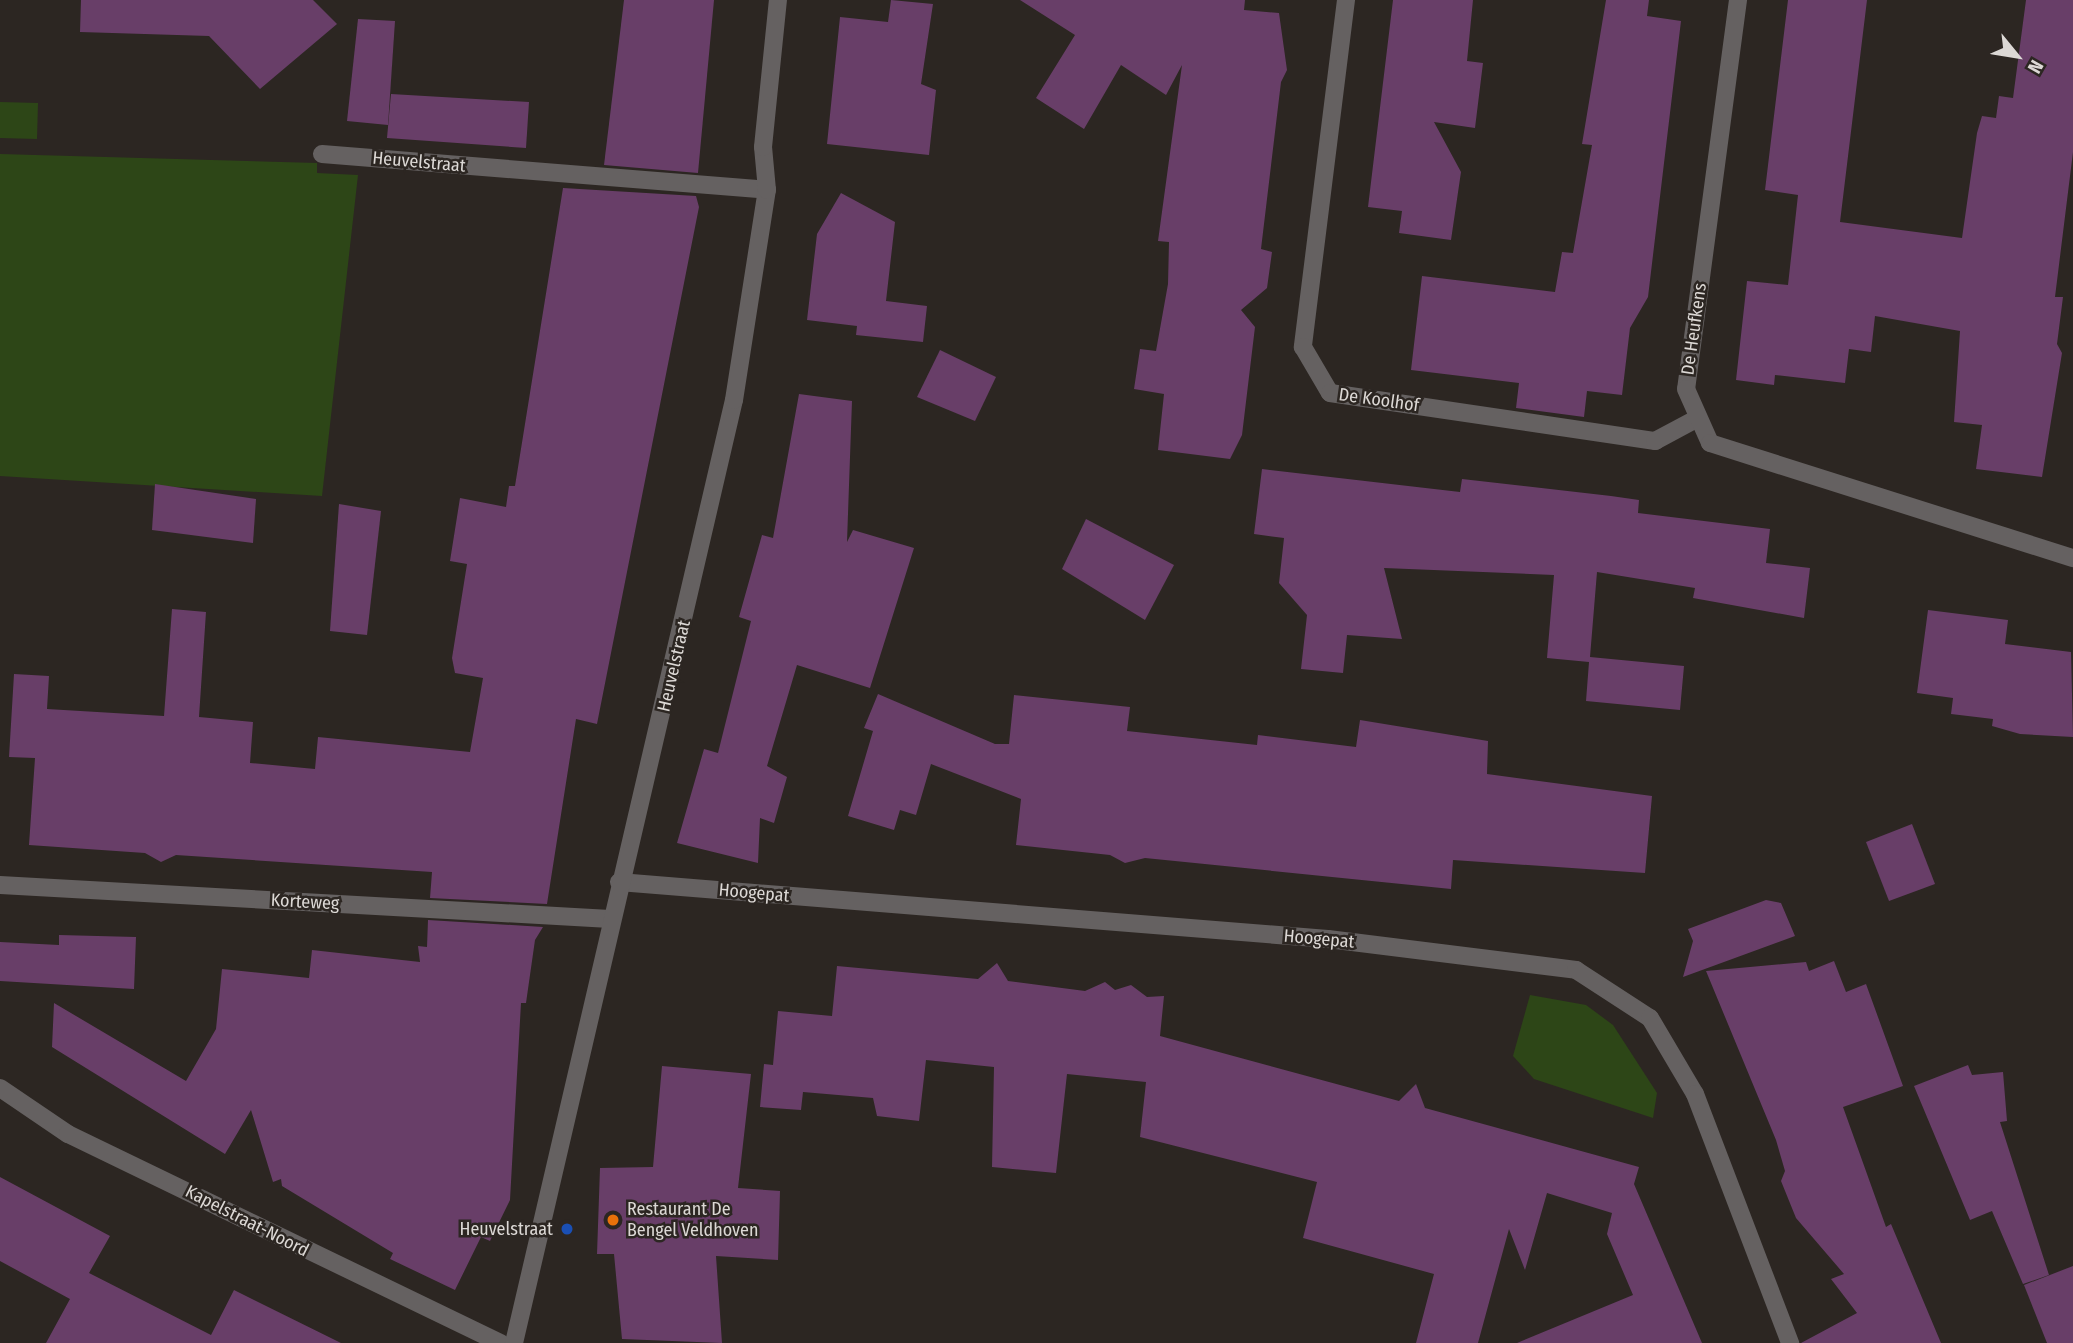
<!DOCTYPE html>
<style>
body{margin:0}
#map{position:relative;width:2073px;height:1343px;overflow:hidden;background:#2c2622;font-family:"Fira Sans Condensed",sans-serif}
div>[style]{position:absolute}
.green>*{inset:0;background:#2d4617}
.building>*{inset:0;background:#683e68}
.minor>*{height:18px;margin:-9px;padding:0 9px;transform-origin:9px;border-radius:9px;background:#656161}
.dots>*{width:19px;height:19px;translate:-50% -50%;box-sizing:border-box;border:4px solid #2c2622;border-radius:50%}
span{translate:-50% -50%;white-space:nowrap;text-align:center;line-height:1.15;-webkit-text-stroke:5px #2c2622;paint-order:stroke}
.street-label{font-size:18px;color:#dcd8d5}
.poi-label{font-size:18px;color:#dcd8d5}
.left{translate:0 -50%;text-align:left}
.right{translate:-100% -50%;text-align:right}
.north{position:absolute;left:1982px;top:21px;width:70px;height:70px;-webkit-text-stroke:5px #2c2622;paint-order:stroke;rotate:120deg;font-size:19px;font-weight:700;line-height:28px;text-align:center;color:#dcd8d5}
.north::after{content:'';display:block;margin:auto;width:24px;height:32px;background:#dcd8d5;clip-path:polygon(50% 0,100% 100%,50% 72%,0 100%)}
</style>
<div id="map">
<div class="green">
<div style="clip-path:polygon(0 102px,38px 103px,37px 139px,0 138px)"></div>
<div style="clip-path:polygon(0 154px,317px 163px,317px 173px,358px 175px,322px 496px,0 476px)"></div>
<div style="clip-path:polygon(1530px 995px,1586px 1005px,1613px 1025px,1657px 1093px,1653px 1118px,1534px 1079px,1513px 1056px)"></div>
</div>
<div class="building">
<div style="clip-path:polygon(81px 0,313px 0,337px 24px,260px 89px,209px 36px,80px 32px)"></div>
<div style="clip-path:polygon(624px 0,714px 0,698px 173px,604px 165px)"></div>
<div style="clip-path:polygon(891px 0,933px 4px,921px 84px,936px 90px,929px 155px,827px 144px,840px 17px,888px 22px)"></div>
<div style="clip-path:polygon(1020px 0,1245px 0,1244px 10px,1279px 13px,1287px 70px,1281px 82px,1261px 249px,1272px 252px,1267px 288px,1241px 310px,1255px 327px,1242px 435px,1230px 459px,1158px 450px,1164px 394px,1134px 389px,1140px 349px,1156px 351px,1168px 284px,1169px 242px,1158px 241px,1182px 65px,1166px 95px,1121px 65px,1084px 129px,1036px 98px,1075px 35px)"></div>
<div style="clip-path:polygon(1393px 0,1473px 0,1467px 61px,1483px 63px,1475px 128px,1434px 122px,1461px 172px,1451px 240px,1399px 233px,1402px 211px,1368px 207px)"></div>
<div style="clip-path:polygon(1606px 0,1649px 0,1647px 16px,1681px 21px,1648px 297px,1630px 328px,1622px 395px,1587px 391px,1584px 417px,1516px 408px,1519px 383px,1411px 370px,1422px 276px,1555px 292px,1562px 252px,1573px 253px,1592px 145px,1582px 144px)"></div>
<div style="clip-path:polygon(1788px 0,1867px 0,1840px 222px,1962px 238px,1977px 133px,1982px 116px,1996px 118px,1999px 96px,2013px 98px,2026px 0,2073px 0,2073px 152px,2055px 297px,2063px 297px,2057px 344px,2062px 353px,2042px 477px,1976px 469px,1982px 425px,1954px 422px,1960px 331px,1875px 316px,1871px 352px,1849px 349px,1845px 383px,1775px 375px,1774px 385px,1736px 380px,1747px 281px,1788px 285px,1798px 195px,1765px 190px)"></div>
<div style="clip-path:polygon(358px 19px,395px 21px,388px 125px,347px 121px)"></div>
<div style="clip-path:polygon(391px 94px,529px 102px,526px 148px,387px 138px)"></div>
<div style="clip-path:polygon(563px 188px,696px 196px,699px 207px,597px 724px,576px 719px,547px 904px,430px 898px,432px 872px,176px 855px,161px 862px,145px 853px,29px 845px,35px 758px,9px 757px,14px 674px,49px 676px,47px 709px,164px 716px,172px 609px,206px 612px,199px 717px,253px 722px,250px 763px,315px 769px,318px 737px,470px 752px,483px 678px,455px 673px,452px 658px,467px 564px,450px 561px,460px 498px,506px 507px,509px 486px,515px 486px)"></div>
<div style="clip-path:polygon(841px 193px,895px 222px,886px 301px,927px 306px,923px 342px,856px 335px,857px 326px,807px 320px,817px 234px)"></div>
<div style="clip-path:polygon(940px 350px,996px 377px,975px 421px,917px 397px)"></div>
<div style="clip-path:polygon(799px 394px,852px 401px,847px 542px,853px 530px,914px 548px,870px 688px,797px 665px,767px 766px,787px 777px,774px 823px,760px 818px,758px 863px,677px 843px,704px 749px,718px 753px,751px 621px,739px 617px,762px 535px,773px 538px)"></div>
<div style="clip-path:polygon(1262px 469px,1460px 492px,1462px 479px,1611px 496px,1639px 500px,1638px 513px,1770px 529px,1766px 563px,1810px 568px,1804px 618px,1693px 598px,1695px 588px,1597px 572px,1590px 657px,1684px 666px,1680px 710px,1586px 701px,1589px 662px,1547px 658px,1554px 575px,1384px 568px,1402px 639px,1347px 635px,1343px 673px,1301px 669px,1307px 615px,1279px 583px,1284px 538px,1254px 534px)"></div>
<div style="clip-path:polygon(155px 484px,256px 499px,253px 543px,152px 530px)"></div>
<div style="clip-path:polygon(339px 504px,381px 511px,367px 635px,330px 631px)"></div>
<div style="clip-path:polygon(1086px 519px,1174px 565px,1145px 620px,1062px 569px)"></div>
<div style="clip-path:polygon(1928px 610px,2008px 620px,2005px 644px,2071px 652px,2073px 737px,2020px 734px,1992px 726px,1993px 719px,1951px 714px,1953px 698px,1917px 693px)"></div>
<div style="clip-path:polygon(878px 694px,995px 744px,1009px 744px,1014px 695px,1130px 707px,1127px 731px,1257px 745px,1258px 735px,1356px 747px,1360px 720px,1488px 741px,1487px 774px,1652px 796px,1645px 873px,1453px 860px,1451px 889px,1145px 858px,1125px 863px,1110px 855px,1016px 845px,1021px 799px,931px 764px,916px 815px,900px 810px,894px 830px,848px 816px,873px 731px,864px 728px)"></div>
<div style="clip-path:polygon(1912px 824px,1935px 884px,1889px 901px,1866px 842px)"></div>
<div style="clip-path:polygon(1766px 900px,1781px 903px,1795px 936px,1683px 977px,1693px 941px,1688px 929px)"></div>
<div style="clip-path:polygon(428px 920px,543px 927px,535px 940px,526px 1003px,521px 1003px,510px 1200px,490px 1241px,481px 1237px,455px 1290px,390px 1259px,393px 1253px,282px 1186px,281px 1179px,273px 1182px,251px 1110px,225px 1154px,52px 1047px,54px 1003px,186px 1081px,216px 1029px,222px 969px,309px 978px,312px 950px,420px 962px,418px 946px,427px 947px)"></div>
<div style="clip-path:polygon(59px 935px,136px 937px,134px 989px,0 981px,0 942px,59px 945px)"></div>
<div style="clip-path:polygon(1834px 961px,1846px 992px,1866px 984px,1903px 1086px,1843px 1107px,1886px 1227px,1891px 1224px,1941px 1343px,1801px 1343px,1857px 1313px,1831px 1279px,1844px 1274px,1796px 1218px,1781px 1181px,1785px 1171px,1776px 1140px,1706px 971px,1806px 962px,1809px 971px)"></div>
<div style="clip-path:polygon(997px 963px,1008px 981px,1085px 991px,1105px 982px,1115px 990px,1131px 985px,1147px 997px,1164px 996px,1160px 1036px,1399px 1101px,1416px 1084px,1425px 1108px,1639px 1167px,1634px 1184px,1702px 1343px,1517px 1343px,1633px 1295px,1607px 1234px,1612px 1213px,1547px 1193px,1525px 1270px,1509px 1229px,1478px 1343px,1416px 1343px,1434px 1274px,1303px 1238px,1317px 1182px,1140px 1137px,1146px 1082px,1067px 1074px,1056px 1173px,992px 1167px,994px 1067px,926px 1060px,919px 1121px,877px 1116px,873px 1098px,803px 1092px,801px 1110px,760px 1107px,764px 1064px,773px 1065px,778px 1011px,832px 1016px,837px 966px,978px 979px)"></div>
<div style="clip-path:polygon(1968px 1065px,1972px 1075px,2003px 1072px,2007px 1121px,2000px 1122px,2049px 1275px,2023px 1284px,1992px 1211px,1970px 1220px,1914px 1086px)"></div>
<div style="clip-path:polygon(662px 1066px,751px 1074px,738px 1188px,780px 1191px,778px 1260px,716px 1256px,722px 1343px,622px 1339px,614px 1254px,597px 1254px,600px 1168px,653px 1167px)"></div>
<div style="clip-path:polygon(0 1177px,110px 1236px,89px 1273px,211px 1335px,234px 1290px,341px 1343px,46px 1343px,70px 1299px,0 1261px)"></div>
<div style="clip-path:polygon(2073px 1266px,2073px 1343px,2047px 1343px,2024px 1285px)"></div>
</div>
<div class="minor">
<div style="left:1346px;top:0;width:350px;rotate:97.1deg"></div>
<div style="left:1303px;top:347px;width:53px;rotate:59.6deg"></div>
<div style="left:1330px;top:393px;width:329px;rotate:8.4deg"></div>
<div style="left:1655px;top:441px;width:49px;rotate:-28.1deg"></div>
<div style="left:1738px;top:0;width:392px;rotate:97.6deg"></div>
<div style="left:1686px;top:389px;width:59px;rotate:66deg"></div>
<div style="left:1710px;top:443px;width:381px;rotate:17.6deg"></div>
<div style="left:322px;top:154px;width:446px;rotate:4.6deg"></div>
<div style="left:619px;top:882px;width:711px;rotate:4.6deg"></div>
<div style="left:1328px;top:939px;width:250px;rotate:7.1deg"></div>
<div style="left:1576px;top:970px;width:88px;rotate:33deg"></div>
<div style="left:1650px;top:1018px;width:88px;rotate:59.4deg"></div>
<div style="left:1695px;top:1094px;width:267px;rotate:69.1deg"></div>
<div style="left:0;top:885px;width:611px;rotate:3.19deg"></div>
<div style="left:0;top:1088px;width:82px;rotate:34.1deg"></div>
<div style="left:68px;top:1134px;width:481px;rotate:25.8deg"></div>
<div style="left:514px;top:1343px;width:968px;rotate:-76.87deg"></div>
<div style="left:734px;top:400px;width:213px;rotate:-81.1deg"></div>
<div style="left:767px;top:190px;width:43px;rotate:-95.3deg"></div>
<div style="left:763px;top:147px;width:148px;rotate:-84.2deg"></div>
</div>
<div class="dots">
<div style="left:613px;top:1220px;background:#e8710a"></div>
<div style="left:567px;top:1229px;background:#1a4fb4"></div>
</div>
<div class="street-label">
<span style="left:419px;top:162px;rotate:5deg">Heuvelstraat</span>
<span style="left:1694px;top:329px;rotate:-82deg">De Heufkens</span>
<span style="left:1379px;top:400px;rotate:8deg">De Koolhof</span>
<span style="left:674px;top:666px;rotate:-77deg">Heuvelstraat</span>
<span style="left:754px;top:893px;rotate:5deg">Hoogepat</span>
<span style="left:305px;top:902px;rotate:3deg">Korteweg</span>
<span style="left:1319px;top:939px;rotate:5deg">Hoogepat</span>
<span style="left:247px;top:1221px;rotate:27deg">Kapelstraat-Noord</span>
</div>
<div class="poi-label">
<span class="left" style="left:627px;top:1220px">Restaurant De<br>Bengel Veldhoven</span>
<span class="right" style="left:553px;top:1229px">Heuvelstraat</span>
</div>
<div class="north">N</div>
</div>
